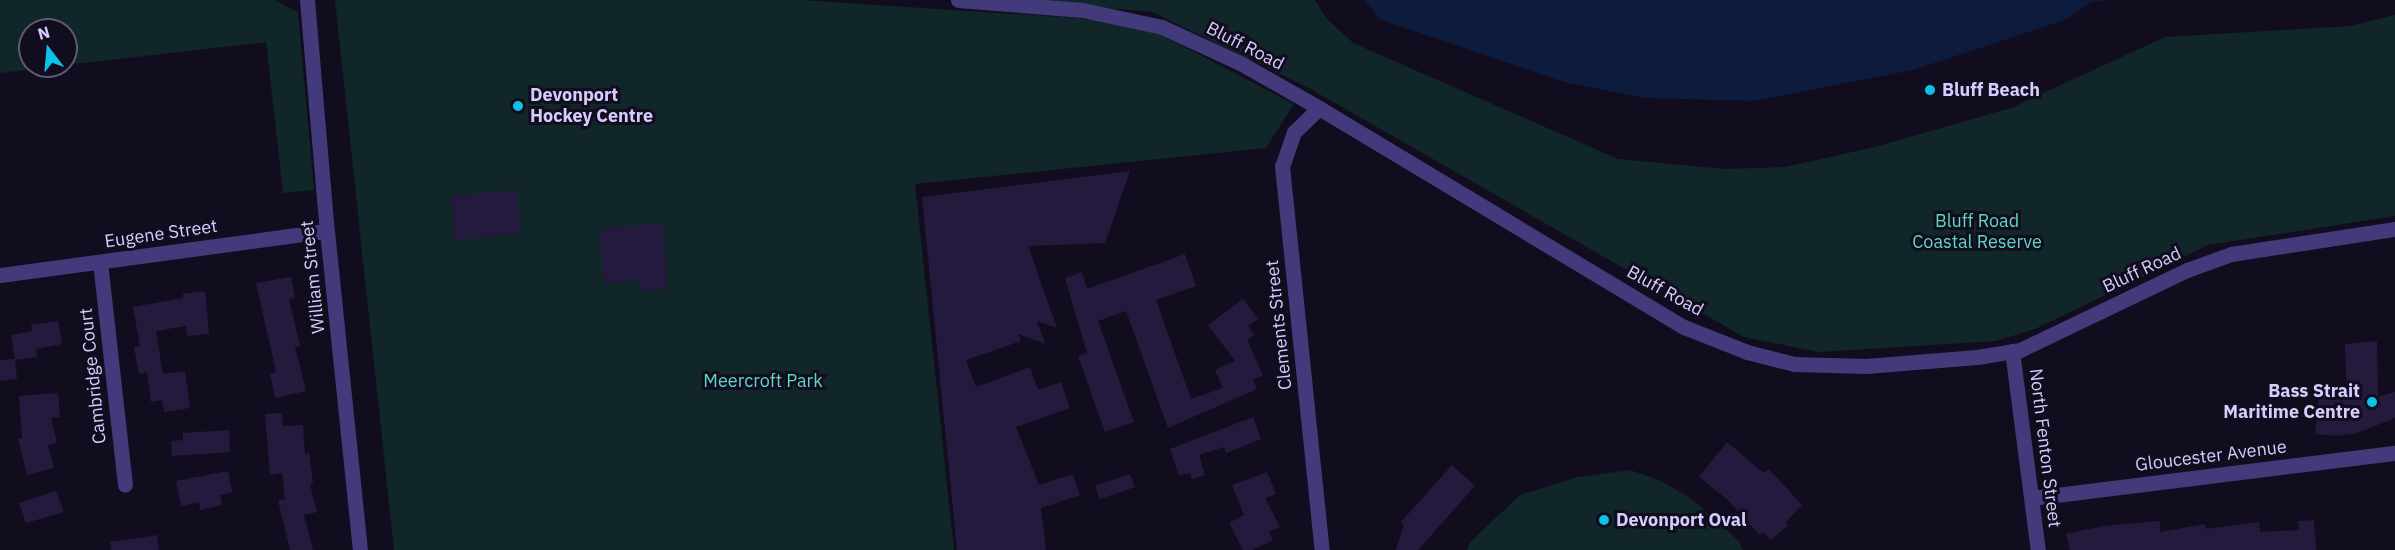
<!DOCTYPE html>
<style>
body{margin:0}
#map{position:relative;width:2395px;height:550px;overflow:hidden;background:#110d1e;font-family:"IBM Plex Sans",sans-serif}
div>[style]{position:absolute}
.green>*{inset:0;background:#102628}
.water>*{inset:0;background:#0d1b3d}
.building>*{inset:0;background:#241a3e}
.minor>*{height:15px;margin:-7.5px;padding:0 7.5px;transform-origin:7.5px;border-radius:7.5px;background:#423a7b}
.dots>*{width:16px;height:16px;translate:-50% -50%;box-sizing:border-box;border:3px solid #110d1e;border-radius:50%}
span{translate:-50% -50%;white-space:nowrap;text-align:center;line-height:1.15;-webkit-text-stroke:6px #110d1e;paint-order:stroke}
.street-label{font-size:18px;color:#d6ccfd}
.poi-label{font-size:18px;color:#d6ccfd;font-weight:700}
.left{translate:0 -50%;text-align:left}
.right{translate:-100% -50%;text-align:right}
.park-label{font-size:18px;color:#5cd9c4}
.north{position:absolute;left:18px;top:18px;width:60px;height:60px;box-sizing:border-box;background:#110d1e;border:2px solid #605977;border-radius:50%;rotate:344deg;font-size:16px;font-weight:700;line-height:24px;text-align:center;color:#d6ccfd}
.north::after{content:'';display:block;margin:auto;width:21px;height:27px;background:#0ac2ea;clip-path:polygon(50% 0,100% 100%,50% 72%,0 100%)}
</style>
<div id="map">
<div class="green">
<div style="clip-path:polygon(0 0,275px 0,298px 12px,314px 190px,283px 193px,266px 42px,66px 65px,66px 30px,30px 30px,30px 66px,61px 66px,0 73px)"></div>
<div style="clip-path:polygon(335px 0,801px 0,1137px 22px,1294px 104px,1266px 148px,915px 184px,954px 550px,394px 550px)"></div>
<div style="clip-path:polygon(1012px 0,1315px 0,1326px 18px,1353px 43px,1618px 159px,1725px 169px,1785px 167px,1875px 147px,2011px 108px,2165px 37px,2351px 26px,2395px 15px,2395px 216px,2208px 245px,2035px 329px,1996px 341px,1819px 352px,1744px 337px,1307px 87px,1152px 12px)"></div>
<div style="clip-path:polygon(1630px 470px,1659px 480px,1692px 499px,1738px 540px,1743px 550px,1467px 550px,1470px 542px,1520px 495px,1578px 477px)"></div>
</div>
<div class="water">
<div style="clip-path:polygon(1365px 0,2108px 0,2091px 2px,2067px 19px,1913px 70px,1754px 101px,1644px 98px,1564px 82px,1379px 19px)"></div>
</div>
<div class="building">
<div style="clip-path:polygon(1130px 171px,1105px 243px,1028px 246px,1057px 328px,1037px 321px,1045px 344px,1018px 334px,1021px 341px,966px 360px,976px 387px,1030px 367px,1038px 390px,1061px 382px,1070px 408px,1016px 427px,1039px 485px,1073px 474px,1080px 495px,1041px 508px,1046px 550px,957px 550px,922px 197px)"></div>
<div style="clip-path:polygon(517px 190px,521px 234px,455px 240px,451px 196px)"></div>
<div style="clip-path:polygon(662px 223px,668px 289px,641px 292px,640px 280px,604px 284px,599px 229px)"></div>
<div style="clip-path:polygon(1185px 254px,1196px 286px,1156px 300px,1191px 399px,1223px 388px,1215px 370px,1235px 361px,1208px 325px,1243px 299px,1258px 319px,1248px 326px,1254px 335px,1247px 340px,1263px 375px,1253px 380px,1257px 389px,1168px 428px,1126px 311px,1098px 321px,1134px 422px,1105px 432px,1078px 356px,1087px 353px,1065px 278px,1082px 272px,1087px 289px)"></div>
<div style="clip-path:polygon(291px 277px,295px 298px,289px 299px,300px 346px,295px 347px,306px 391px,275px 398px,270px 374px,276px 372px,256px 283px)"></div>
<div style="clip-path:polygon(205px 291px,209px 334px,187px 336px,186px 326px,156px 331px,163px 374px,185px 371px,190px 408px,164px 412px,162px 400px,151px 402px,147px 372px,139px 374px,134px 347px,140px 346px,133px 307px,183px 298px,183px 294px)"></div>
<div style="clip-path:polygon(58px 321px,62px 344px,36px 349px,37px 357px,15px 360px,11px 335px,32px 331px,31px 325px)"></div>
<div style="clip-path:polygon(2377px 341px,2378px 397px,2395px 392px,2395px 418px,2357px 433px,2337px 436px,2315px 434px,2320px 384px,2347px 394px,2345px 344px)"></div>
<div style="clip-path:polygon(15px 359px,17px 379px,0 381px,0 360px)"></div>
<div style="clip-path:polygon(58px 393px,60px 417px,51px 418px,57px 443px,48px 445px,54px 468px,27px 475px,18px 439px,22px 438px,19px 396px)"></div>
<div style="clip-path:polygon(282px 413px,283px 426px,303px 425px,305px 454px,309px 453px,313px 483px,310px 484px,317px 512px,304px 515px,313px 550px,290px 550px,278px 500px,285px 499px,282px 473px,270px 475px,265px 414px)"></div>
<div style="clip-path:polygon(1253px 417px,1261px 439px,1226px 453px,1224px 447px,1199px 455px,1205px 475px,1192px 479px,1190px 473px,1179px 476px,1170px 449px)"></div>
<div style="clip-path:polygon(229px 430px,230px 452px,172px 456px,171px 441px,183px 440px,183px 433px)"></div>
<div style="clip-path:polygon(1727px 442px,1764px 473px,1769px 469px,1802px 505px,1786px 522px,1788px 525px,1771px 540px,1763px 532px,1760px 535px,1728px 500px,1699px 477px)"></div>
<div style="clip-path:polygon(1452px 465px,1475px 486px,1418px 550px,1396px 550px,1404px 525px,1401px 522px)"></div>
<div style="clip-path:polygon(228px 471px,232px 492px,220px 495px,222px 505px,200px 510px,199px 502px,181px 506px,176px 481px)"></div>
<div style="clip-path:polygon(1267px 472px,1276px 494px,1265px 498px,1280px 527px,1269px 532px,1273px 540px,1252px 550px,1243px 550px,1229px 523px,1244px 515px,1232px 485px)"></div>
<div style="clip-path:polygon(1130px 474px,1135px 487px,1100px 499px,1095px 486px)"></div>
<div style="clip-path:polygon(56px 491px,64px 512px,26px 523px,19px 503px)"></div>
<div style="clip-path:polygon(2314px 520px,2316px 550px,2070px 550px,2066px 534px,2103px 526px,2160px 521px,2160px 532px,2205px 524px,2206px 529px,2259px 522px,2260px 532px,2299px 530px,2298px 521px)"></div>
<div style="clip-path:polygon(157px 535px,159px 550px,111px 550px,110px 542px)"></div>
</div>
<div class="minor">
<div style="left:307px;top:0;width:232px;rotate:85.1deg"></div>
<div style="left:327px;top:231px;width:321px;rotate:84.1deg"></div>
<div style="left:958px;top:0;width:125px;rotate:4.6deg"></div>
<div style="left:1083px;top:10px;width:81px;rotate:12.1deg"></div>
<div style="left:1162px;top:27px;width:88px;rotate:24.8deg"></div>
<div style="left:1242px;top:64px;width:89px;rotate:29.7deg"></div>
<div style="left:1319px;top:108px;width:426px;rotate:31deg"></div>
<div style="left:1684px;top:327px;width:68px;rotate:21.6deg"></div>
<div style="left:1747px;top:352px;width:49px;rotate:14.3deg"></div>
<div style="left:1794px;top:364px;width:72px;rotate:1.6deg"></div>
<div style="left:1866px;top:366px;width:111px;rotate:-4.6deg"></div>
<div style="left:1977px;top:357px;width:44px;rotate:-9.2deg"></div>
<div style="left:2020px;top:350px;width:185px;rotate:-25.6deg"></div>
<div style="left:2187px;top:270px;width:47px;rotate:-20deg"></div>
<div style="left:2231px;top:254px;width:166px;rotate:-8.7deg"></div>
<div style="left:1319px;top:108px;width:35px;rotate:136deg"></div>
<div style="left:1294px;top:132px;width:36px;rotate:109deg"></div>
<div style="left:1282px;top:166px;width:386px;rotate:84.1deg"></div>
<div style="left:100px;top:262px;width:224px;rotate:83.6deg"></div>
<div style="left:0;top:275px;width:330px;rotate:-7.7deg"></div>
<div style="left:2012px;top:351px;width:201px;rotate:82.6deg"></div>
<div style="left:2032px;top:498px;width:366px;rotate:-7.1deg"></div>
</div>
<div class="dots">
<div style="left:1930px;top:90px;background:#0ac2ea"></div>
<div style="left:518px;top:106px;background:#0ac2ea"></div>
<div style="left:2372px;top:402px;background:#0ac2ea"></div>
<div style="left:1604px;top:520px;background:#0ac2ea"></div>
</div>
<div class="street-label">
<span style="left:1245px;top:46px;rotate:27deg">Bluff Road</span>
<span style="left:161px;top:234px;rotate:-8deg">Eugene Street</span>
<span style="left:2142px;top:270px;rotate:-25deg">Bluff Road</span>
<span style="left:313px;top:277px;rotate:-96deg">William Street</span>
<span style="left:1665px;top:291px;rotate:29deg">Bluff Road</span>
<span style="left:1279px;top:325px;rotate:-96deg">Clements Street</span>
<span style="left:93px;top:376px;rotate:-96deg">Cambridge Court</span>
<span style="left:2045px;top:448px;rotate:83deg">North Fenton Street</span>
<span style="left:2211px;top:456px;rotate:-7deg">Gloucester Avenue</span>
</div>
<div class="poi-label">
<span class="left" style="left:1942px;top:90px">Bluff Beach</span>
<span class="left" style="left:530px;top:106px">Devonport<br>Hockey Centre</span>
<span class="right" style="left:2360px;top:402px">Bass Strait<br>Maritime Centre</span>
<span class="left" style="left:1616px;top:520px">Devonport Oval</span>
</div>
<div class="park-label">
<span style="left:1977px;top:232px">Bluff Road<br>Coastal Reserve</span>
<span style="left:763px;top:381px">Meercroft Park</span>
</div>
<div class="north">N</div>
</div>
